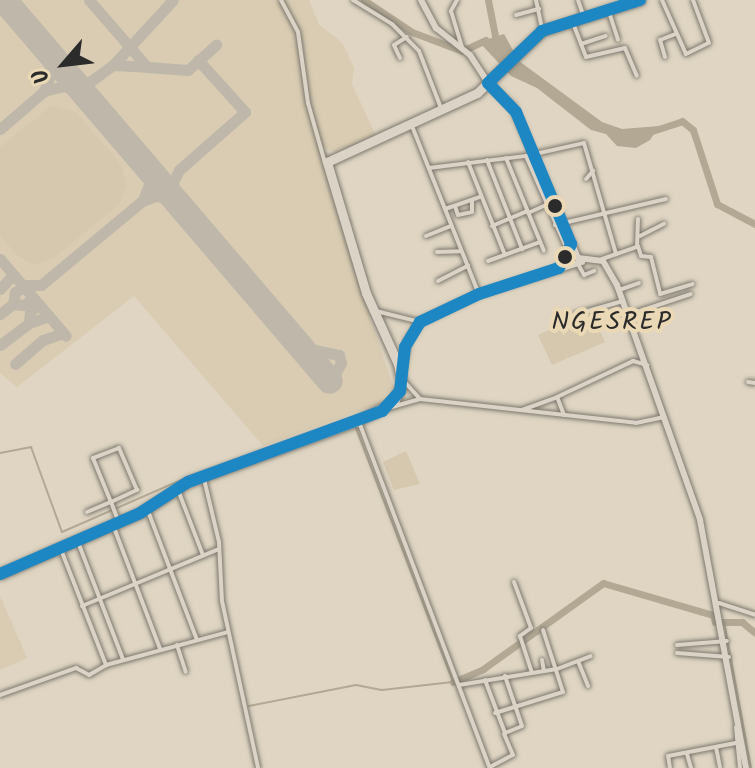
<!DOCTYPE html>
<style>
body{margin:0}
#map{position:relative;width:755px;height:768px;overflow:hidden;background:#dfd5c2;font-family:Kalam,sans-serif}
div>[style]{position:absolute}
.built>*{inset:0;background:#d9ccb2}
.green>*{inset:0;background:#d5c8af}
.water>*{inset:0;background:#b2a893}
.stream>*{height:2px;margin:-1px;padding:0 1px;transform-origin:1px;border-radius:1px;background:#b2a893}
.river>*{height:7px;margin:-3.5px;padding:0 3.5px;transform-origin:3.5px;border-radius:3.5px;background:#b2a893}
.taxiway>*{height:11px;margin:-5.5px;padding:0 5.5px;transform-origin:5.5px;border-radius:5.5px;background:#bfb8aa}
.runway>*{height:26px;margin:-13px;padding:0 13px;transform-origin:13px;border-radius:13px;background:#bfb8aa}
.roads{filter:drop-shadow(0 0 2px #7c786f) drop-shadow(0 0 2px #7c786f)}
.street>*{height:4px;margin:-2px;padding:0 2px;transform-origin:2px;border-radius:2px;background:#dbd3c6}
.secondary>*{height:6px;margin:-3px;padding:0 3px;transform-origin:3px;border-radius:3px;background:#dbd3c6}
.highway>*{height:9px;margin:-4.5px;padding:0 4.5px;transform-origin:4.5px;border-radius:4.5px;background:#dbd3c6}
.bus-1>*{height:12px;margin:-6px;padding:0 6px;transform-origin:6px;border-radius:6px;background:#1d87c4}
.dots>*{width:22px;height:22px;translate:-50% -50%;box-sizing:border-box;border:4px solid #ebd9b6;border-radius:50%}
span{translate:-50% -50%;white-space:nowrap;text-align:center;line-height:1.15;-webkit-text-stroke:8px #ebd9b6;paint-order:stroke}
.quarter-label{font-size:26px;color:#2b2b2b;letter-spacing:2px}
.north{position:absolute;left:24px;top:24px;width:80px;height:80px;-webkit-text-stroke:6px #ebd9b6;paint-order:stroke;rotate:242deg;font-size:22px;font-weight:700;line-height:32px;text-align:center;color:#2b2b2b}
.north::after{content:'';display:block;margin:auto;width:28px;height:36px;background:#2b2b2b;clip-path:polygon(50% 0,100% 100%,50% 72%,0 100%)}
</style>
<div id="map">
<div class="built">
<div style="clip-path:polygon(0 0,309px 0,319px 25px,342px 42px,354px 68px,352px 84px,376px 136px,335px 152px,318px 145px,327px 176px,323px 179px,394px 389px,388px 400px,263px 446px,134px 296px,17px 387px,0 373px)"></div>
<div style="clip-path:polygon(0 596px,27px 658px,0 670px)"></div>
</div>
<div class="green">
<div style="clip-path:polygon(52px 105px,76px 112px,121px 165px,127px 186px,119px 204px,54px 258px,35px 265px,17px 255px,0 236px,0 147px)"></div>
<div style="clip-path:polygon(327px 176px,371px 315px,367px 316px,323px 178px)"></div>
<div style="clip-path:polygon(591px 311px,605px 342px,552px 365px,538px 335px)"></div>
<div style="clip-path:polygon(406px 451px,420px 484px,394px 490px,383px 462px)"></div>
</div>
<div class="water">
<div style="clip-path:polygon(504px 34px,519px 61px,602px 122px,622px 129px,659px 126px,650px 140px,636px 148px,617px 146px,606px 134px,591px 130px,537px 88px,511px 76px,479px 42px)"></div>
</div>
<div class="stream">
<div style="left:334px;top:425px;width:20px;rotate:-18deg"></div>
<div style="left:0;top:453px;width:32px;rotate:-11deg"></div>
<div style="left:31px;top:447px;width:90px;rotate:70deg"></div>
<div style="left:62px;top:532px;width:137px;rotate:-23.6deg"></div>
<div style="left:724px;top:621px;width:149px;rotate:79.6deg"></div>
<div style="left:249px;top:706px;width:109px;rotate:-11.1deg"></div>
<div style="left:356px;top:685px;width:26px;rotate:11deg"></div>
<div style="left:382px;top:690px;width:71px;rotate:-6.4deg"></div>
<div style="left:453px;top:682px;width:274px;rotate:-110.9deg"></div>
</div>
<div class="river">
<div style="left:364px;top:0;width:58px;rotate:33.7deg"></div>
<div style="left:412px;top:32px;width:53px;rotate:20.8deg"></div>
<div style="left:462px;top:51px;width:26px;rotate:-25deg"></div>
<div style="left:488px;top:0;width:47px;rotate:78.9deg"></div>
<div style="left:646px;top:133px;width:38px;rotate:-18deg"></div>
<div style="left:682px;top:121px;width:14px;rotate:39deg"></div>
<div style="left:693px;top:130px;width:78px;rotate:72deg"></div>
<div style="left:717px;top:204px;width:43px;rotate:27.8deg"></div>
<div style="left:453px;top:682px;width:33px;rotate:-23deg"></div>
<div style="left:483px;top:669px;width:148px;rotate:-35.6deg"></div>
<div style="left:603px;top:583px;width:115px;rotate:16.2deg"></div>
<div style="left:713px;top:615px;width:7px;rotate:74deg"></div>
<div style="left:715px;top:622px;width:27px"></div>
<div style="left:742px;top:622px;width:17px;rotate:40deg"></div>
</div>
<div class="taxiway">
<div style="left:89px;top:0;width:89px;rotate:49.1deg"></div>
<div style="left:147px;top:67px;width:41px;rotate:4.2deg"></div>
<div style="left:188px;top:70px;width:38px;rotate:-42deg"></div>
<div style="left:113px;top:65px;width:88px;rotate:-47.3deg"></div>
<div style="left:80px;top:89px;width:41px;rotate:-36deg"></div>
<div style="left:113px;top:65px;width:34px;rotate:3deg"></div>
<div style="left:44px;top:91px;width:21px;rotate:-14deg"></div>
<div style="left:64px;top:86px;width:24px;rotate:24deg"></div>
<div style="left:0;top:129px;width:58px;rotate:-40.8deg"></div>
<div style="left:44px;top:91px;width:19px;rotate:-69deg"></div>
<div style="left:51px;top:73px;width:23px;rotate:-100deg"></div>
<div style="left:174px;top:199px;width:11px;rotate:-112deg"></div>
<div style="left:170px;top:189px;width:21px;rotate:-65deg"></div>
<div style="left:179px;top:170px;width:88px;rotate:-41.3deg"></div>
<div style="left:245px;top:112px;width:70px;rotate:-132.1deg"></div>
<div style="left:143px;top:200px;width:19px;rotate:-69deg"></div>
<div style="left:150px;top:182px;width:15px;rotate:-101deg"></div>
<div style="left:0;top:259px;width:101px;rotate:49.4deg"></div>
<div style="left:22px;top:285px;width:19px"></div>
<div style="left:41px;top:285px;width:131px;rotate:-39.7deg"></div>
<div style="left:142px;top:201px;width:15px;rotate:-20deg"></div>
<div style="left:156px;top:196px;width:18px;rotate:9deg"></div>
<div style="left:24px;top:287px;width:10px;rotate:151deg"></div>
<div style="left:15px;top:292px;width:12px;rotate:99deg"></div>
<div style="left:13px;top:304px;width:11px;rotate:5deg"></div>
<div style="left:24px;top:305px;width:11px;rotate:-38deg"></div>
<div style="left:0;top:289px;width:19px;rotate:-47deg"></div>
<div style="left:39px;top:305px;width:11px;rotate:146deg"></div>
<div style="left:30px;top:311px;width:12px;rotate:95deg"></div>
<div style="left:29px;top:323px;width:21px;rotate:-19deg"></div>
<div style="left:0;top:314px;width:16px;rotate:-38deg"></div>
<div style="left:0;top:345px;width:36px;rotate:-37deg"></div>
<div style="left:301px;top:347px;width:39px;rotate:12deg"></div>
<div style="left:339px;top:355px;width:8px;rotate:76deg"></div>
<div style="left:341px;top:363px;width:10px;rotate:119deg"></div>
<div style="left:336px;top:372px;width:16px;rotate:165deg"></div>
<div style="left:321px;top:376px;width:10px;rotate:-151deg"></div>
<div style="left:312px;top:371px;width:18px;rotate:-106deg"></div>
<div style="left:15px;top:364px;width:37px;rotate:-41deg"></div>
<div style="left:43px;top:340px;width:21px;rotate:-19deg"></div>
</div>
<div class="runway">
<div style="left:4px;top:0;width:501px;rotate:49.45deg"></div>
</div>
<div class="roads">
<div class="street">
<div style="left:281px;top:0;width:36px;rotate:62deg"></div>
<div style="left:298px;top:32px;width:72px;rotate:82deg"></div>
<div style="left:308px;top:103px;width:62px;rotate:74.2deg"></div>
<div style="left:353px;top:0;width:46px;rotate:31.6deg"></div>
<div style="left:392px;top:24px;width:38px;rotate:45deg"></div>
<div style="left:419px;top:51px;width:61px;rotate:68.9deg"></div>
<div style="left:457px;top:0;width:13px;rotate:119deg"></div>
<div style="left:451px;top:11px;width:39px;rotate:73deg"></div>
<div style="left:536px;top:0;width:30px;rotate:78deg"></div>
<div style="left:578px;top:0;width:18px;rotate:71deg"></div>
<div style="left:662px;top:0;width:59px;rotate:66deg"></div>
<div style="left:686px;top:54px;width:25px;rotate:-26deg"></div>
<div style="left:709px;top:43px;width:46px;rotate:-110.4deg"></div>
<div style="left:609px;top:12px;width:29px;rotate:72deg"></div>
<div style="left:516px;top:15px;width:24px;rotate:-15deg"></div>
<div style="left:573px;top:23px;width:36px;rotate:69deg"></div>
<div style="left:586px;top:57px;width:40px;rotate:-13deg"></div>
<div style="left:625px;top:48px;width:30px;rotate:67deg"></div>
<div style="left:581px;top:44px;width:26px;rotate:-18deg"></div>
<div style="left:665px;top:57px;width:18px;rotate:-106deg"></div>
<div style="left:660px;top:40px;width:17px;rotate:-21deg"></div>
<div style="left:400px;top:58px;width:14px;rotate:-115deg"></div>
<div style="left:394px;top:45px;width:15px;rotate:-32deg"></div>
<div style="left:412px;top:126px;width:181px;rotate:68.3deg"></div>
<div style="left:526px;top:156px;width:102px;rotate:66.2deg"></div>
<div style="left:506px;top:158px;width:100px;rotate:67.8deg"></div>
<div style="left:487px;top:160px;width:96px;rotate:68.5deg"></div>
<div style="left:468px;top:162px;width:100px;rotate:68.3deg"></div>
<div style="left:429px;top:168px;width:98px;rotate:-7.1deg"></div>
<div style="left:526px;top:156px;width:59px;rotate:-12.6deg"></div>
<div style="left:584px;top:143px;width:116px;rotate:73.9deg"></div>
<div style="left:586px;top:179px;width:11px;rotate:-49deg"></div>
<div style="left:455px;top:206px;width:9px;rotate:72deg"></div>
<div style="left:458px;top:215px;width:14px;rotate:-12deg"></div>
<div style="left:472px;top:212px;width:12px;rotate:-90deg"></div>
<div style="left:445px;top:209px;width:37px;rotate:-19deg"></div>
<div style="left:528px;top:213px;width:27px;rotate:-24deg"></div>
<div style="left:555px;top:225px;width:114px;rotate:-13.2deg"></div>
<div style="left:492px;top:226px;width:38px;rotate:-23deg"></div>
<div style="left:426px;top:236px;width:27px;rotate:-22deg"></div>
<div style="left:640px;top:236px;width:27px;rotate:-27deg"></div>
<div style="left:638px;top:246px;width:10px;rotate:73deg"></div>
<div style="left:641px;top:256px;width:10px;rotate:6deg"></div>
<div style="left:651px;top:257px;width:38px;rotate:76deg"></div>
<div style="left:660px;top:294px;width:34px;rotate:-17deg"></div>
<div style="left:437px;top:252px;width:24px;rotate:-2deg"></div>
<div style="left:602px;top:259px;width:37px;rotate:-19deg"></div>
<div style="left:637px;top:247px;width:28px;rotate:-88deg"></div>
<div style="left:488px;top:261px;width:55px;rotate:-20.1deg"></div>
<div style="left:578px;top:264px;width:13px;rotate:61deg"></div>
<div style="left:584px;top:275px;width:11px;rotate:-22deg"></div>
<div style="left:438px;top:281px;width:34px;rotate:-27deg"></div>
<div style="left:619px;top:290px;width:21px;rotate:-19deg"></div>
<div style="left:376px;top:311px;width:45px;rotate:14deg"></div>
<div style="left:574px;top:315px;width:51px;rotate:-15.9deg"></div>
<div style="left:628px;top:315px;width:66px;rotate:-18.4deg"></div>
<div style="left:403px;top:380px;width:25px;rotate:48deg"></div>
<div style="left:748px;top:382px;width:7px;rotate:8deg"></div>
<div style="left:392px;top:407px;width:29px;rotate:-16deg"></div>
<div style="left:420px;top:399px;width:217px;rotate:6.3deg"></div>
<div style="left:636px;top:423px;width:29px;rotate:-12deg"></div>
<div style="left:522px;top:410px;width:37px;rotate:-20deg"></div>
<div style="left:564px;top:415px;width:19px;rotate:-111deg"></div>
<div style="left:557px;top:397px;width:84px;rotate:-25.3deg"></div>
<div style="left:633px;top:361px;width:15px;rotate:16deg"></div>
<div style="left:359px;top:422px;width:370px;rotate:69.3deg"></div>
<div style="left:204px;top:479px;width:65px;rotate:76.6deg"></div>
<div style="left:219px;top:542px;width:59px;rotate:87.1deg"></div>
<div style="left:222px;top:601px;width:171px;rotate:77.8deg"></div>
<div style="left:178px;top:490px;width:70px;rotate:69deg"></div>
<div style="left:148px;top:511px;width:138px;rotate:69.2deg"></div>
<div style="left:87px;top:512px;width:26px;rotate:-23deg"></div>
<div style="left:111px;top:502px;width:29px;rotate:-25deg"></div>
<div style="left:137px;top:490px;width:46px;rotate:-113.2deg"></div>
<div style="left:119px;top:448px;width:28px;rotate:159deg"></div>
<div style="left:93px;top:458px;width:48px;rotate:67.8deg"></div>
<div style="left:111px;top:502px;width:19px;rotate:69deg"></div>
<div style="left:113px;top:525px;width:133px;rotate:69.2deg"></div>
<div style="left:78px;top:542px;width:125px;rotate:69deg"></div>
<div style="left:60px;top:547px;width:127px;rotate:68.7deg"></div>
<div style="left:106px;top:665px;width:126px;rotate:-15.1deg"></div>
<div style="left:514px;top:582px;width:49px;rotate:69.7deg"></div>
<div style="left:531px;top:628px;width:14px;rotate:144deg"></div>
<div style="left:520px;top:636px;width:38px;rotate:72deg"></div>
<div style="left:719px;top:603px;width:38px;rotate:18deg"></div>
<div style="left:82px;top:606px;width:148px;rotate:-22.6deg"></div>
<div style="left:177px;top:645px;width:28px;rotate:72deg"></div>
<div style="left:677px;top:645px;width:50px;rotate:-4.6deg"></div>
<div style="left:677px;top:653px;width:52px;rotate:4.4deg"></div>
<div style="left:542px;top:660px;width:11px;rotate:80deg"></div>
<div style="left:578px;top:661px;width:27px;rotate:68deg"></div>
<div style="left:485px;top:680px;width:57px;rotate:69.3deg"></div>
<div style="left:505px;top:733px;width:18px;rotate:-22deg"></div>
<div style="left:522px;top:726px;width:53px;rotate:-108.8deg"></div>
<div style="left:459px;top:685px;width:99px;rotate:-9.3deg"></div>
<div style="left:557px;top:669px;width:36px;rotate:-21deg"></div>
<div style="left:0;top:695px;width:81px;rotate:-19.6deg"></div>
<div style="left:76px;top:668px;width:15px;rotate:28deg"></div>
<div style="left:89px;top:675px;width:20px;rotate:-30deg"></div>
<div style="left:495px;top:713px;width:71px;rotate:-17.2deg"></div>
<div style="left:563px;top:692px;width:65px;rotate:-107.9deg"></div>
<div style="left:736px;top:727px;width:41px;rotate:84.4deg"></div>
<div style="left:716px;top:747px;width:21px;rotate:79deg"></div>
<div style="left:687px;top:754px;width:15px;rotate:74deg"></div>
<div style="left:490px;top:767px;width:26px;rotate:-28deg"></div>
<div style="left:513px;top:755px;width:23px;rotate:-113deg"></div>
<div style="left:670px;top:768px;width:12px;rotate:-99deg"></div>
<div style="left:668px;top:756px;width:69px;rotate:-10.8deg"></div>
</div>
<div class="secondary">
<div style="left:421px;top:0;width:32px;rotate:62deg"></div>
<div style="left:436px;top:28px;width:43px;rotate:38.5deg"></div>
<div style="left:470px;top:55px;width:33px;rotate:57deg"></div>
<div style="left:488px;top:83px;width:35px;rotate:44deg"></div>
<div style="left:513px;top:107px;width:164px;rotate:66.7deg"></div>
<div style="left:578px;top:258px;width:25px;rotate:7deg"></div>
<div style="left:603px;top:261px;width:28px;rotate:60deg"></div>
<div style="left:617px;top:285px;width:249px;rotate:70.5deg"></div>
<div style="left:700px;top:520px;width:252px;rotate:79.5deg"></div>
<div style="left:559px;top:268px;width:27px;rotate:-63deg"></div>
<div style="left:402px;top:371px;width:29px;rotate:-80deg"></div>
<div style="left:407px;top:342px;width:24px;rotate:-57deg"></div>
<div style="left:420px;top:322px;width:65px;rotate:-25.4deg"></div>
<div style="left:479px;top:294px;width:108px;rotate:-17.3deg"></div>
</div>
<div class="highway">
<div style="left:0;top:574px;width:153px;rotate:-23.5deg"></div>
<div style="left:140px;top:513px;width:57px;rotate:-32.9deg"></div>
<div style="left:188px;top:482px;width:177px;rotate:-19.8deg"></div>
<div style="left:355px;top:422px;width:44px;rotate:-27.1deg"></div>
<div style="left:394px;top:402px;width:21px;rotate:-67deg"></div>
<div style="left:402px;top:383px;width:19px;rotate:-102deg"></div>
<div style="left:398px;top:364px;width:78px;rotate:-114.3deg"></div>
<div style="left:366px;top:293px;width:137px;rotate:-106.6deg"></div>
<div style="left:327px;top:162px;width:165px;rotate:-24.7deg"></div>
<div style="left:477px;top:93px;width:90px;rotate:-43.6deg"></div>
<div style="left:542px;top:31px;width:103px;rotate:-17.6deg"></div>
</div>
</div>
<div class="bus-1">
<div style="left:0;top:574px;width:153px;rotate:-23.5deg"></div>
<div style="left:140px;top:513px;width:57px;rotate:-32.9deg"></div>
<div style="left:188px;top:482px;width:207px;rotate:-20.1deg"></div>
<div style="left:382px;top:411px;width:27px;rotate:-48deg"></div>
<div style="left:400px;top:391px;width:44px;rotate:-83.5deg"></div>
<div style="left:405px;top:347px;width:29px;rotate:-59deg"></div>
<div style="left:420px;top:322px;width:65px;rotate:-25.4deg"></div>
<div style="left:479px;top:294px;width:84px;rotate:-18deg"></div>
<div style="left:559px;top:268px;width:27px;rotate:-63deg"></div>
<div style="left:571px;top:244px;width:143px;rotate:-112.6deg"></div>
<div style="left:516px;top:112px;width:40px;rotate:-134deg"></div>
<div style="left:488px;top:83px;width:75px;rotate:-43.9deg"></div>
<div style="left:542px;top:31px;width:103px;rotate:-17.6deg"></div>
</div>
<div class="dots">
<div style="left:555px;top:206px;background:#2b2b2b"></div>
<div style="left:565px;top:257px;background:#2b2b2b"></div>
</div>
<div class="quarter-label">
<span style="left:612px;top:323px">NGESREP</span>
</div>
<div class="north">U</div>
</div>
